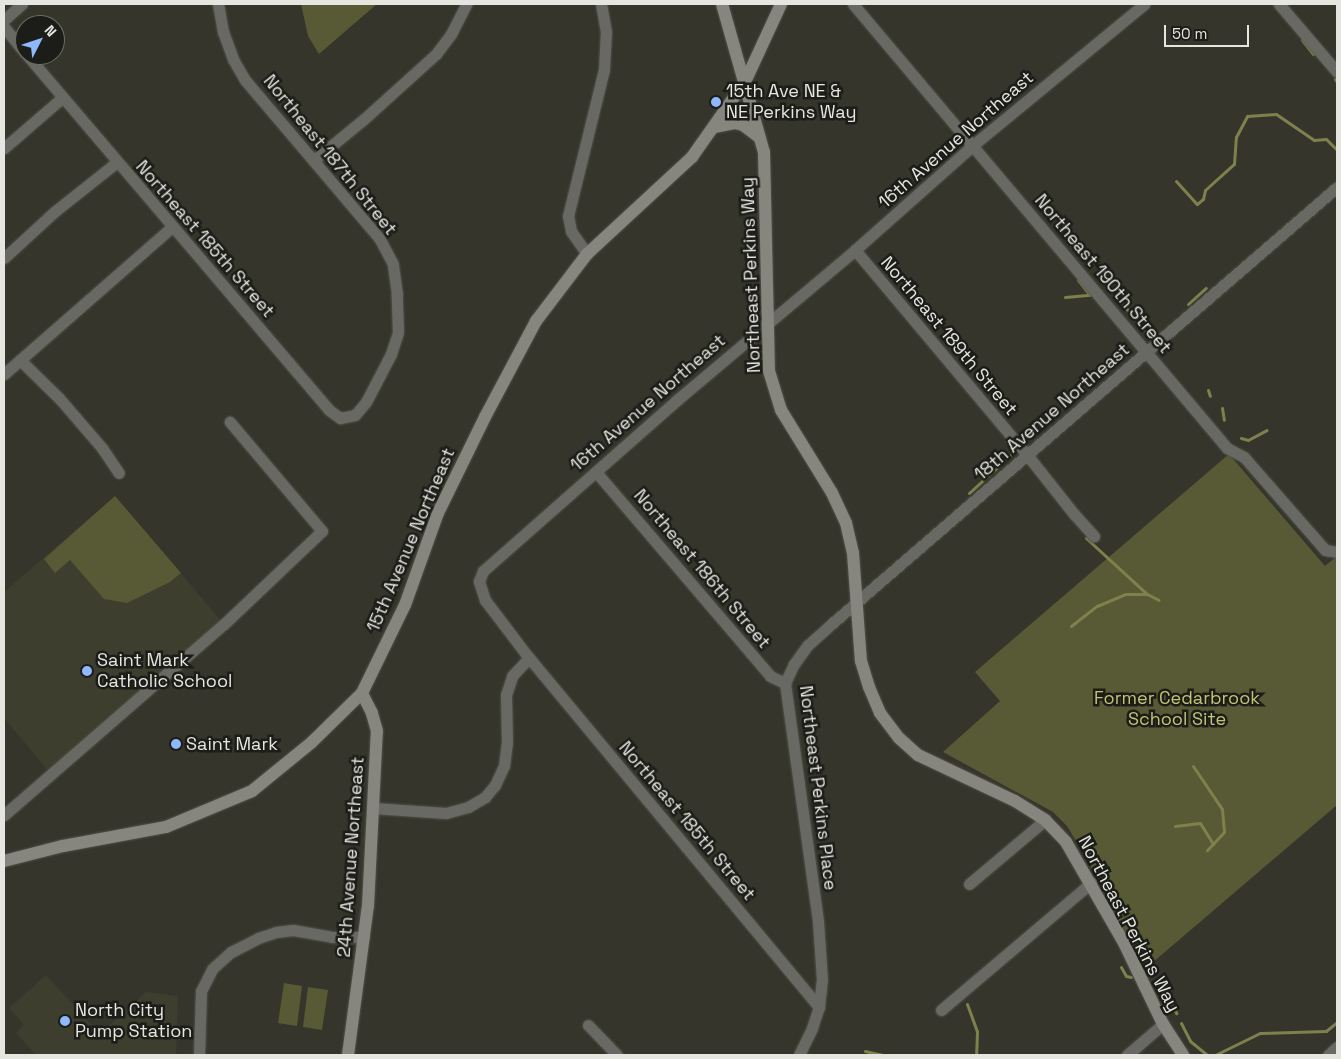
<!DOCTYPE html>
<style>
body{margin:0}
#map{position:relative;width:1341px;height:1059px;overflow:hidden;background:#35352c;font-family:"Space Grotesk",sans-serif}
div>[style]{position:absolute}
.built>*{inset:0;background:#3d3e2e}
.green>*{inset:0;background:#585935}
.stream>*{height:3px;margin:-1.5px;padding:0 1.5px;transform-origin:1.5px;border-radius:1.5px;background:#7f814d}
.roads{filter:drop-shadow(0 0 1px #515149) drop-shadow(0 0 1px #515149)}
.minor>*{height:11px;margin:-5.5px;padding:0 5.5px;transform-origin:5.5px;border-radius:5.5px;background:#696964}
.secondary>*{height:12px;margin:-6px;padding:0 6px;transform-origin:6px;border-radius:6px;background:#86867f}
.dots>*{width:14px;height:14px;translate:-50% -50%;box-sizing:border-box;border:2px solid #1c1d18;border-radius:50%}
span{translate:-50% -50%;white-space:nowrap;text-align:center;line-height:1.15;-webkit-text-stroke:5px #1c1d18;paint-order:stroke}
.poi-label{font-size:18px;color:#e6e6e0}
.left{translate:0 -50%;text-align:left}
.street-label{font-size:18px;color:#e6e6e0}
.park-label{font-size:18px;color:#c2c475}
.frame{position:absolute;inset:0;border:5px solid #e6e6e0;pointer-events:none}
.north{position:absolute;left:15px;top:15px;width:50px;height:50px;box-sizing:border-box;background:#1c1d18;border:1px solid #6d6d68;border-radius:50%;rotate:49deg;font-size:14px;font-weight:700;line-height:20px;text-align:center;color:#e6e6e0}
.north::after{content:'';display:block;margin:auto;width:18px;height:22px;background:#8fb8fd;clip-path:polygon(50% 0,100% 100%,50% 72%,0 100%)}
.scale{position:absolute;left:1164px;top:25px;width:85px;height:22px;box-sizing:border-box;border:2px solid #e6e6e0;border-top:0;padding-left:6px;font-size:15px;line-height:18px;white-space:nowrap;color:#e6e6e0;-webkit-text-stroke:4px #1c1d18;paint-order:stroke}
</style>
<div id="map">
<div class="built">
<div style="clip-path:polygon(115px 496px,224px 624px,51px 774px,4px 718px,4px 592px)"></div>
<div style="clip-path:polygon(46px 975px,100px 1034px,146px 992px,178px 996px,176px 1055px,36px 1055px,16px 1033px,24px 1025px,9px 1008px)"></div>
</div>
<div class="green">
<div style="clip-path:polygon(301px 4px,377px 4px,319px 54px,308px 36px)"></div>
<div style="clip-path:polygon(1229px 454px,1325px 566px,1337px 556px,1337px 805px,1145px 969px,1089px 863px,1067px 826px,1053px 812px,943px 752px,1000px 701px,975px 672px)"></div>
<div style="clip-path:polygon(115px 496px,181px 573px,170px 582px,127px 603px,104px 599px,70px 560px,55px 573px,44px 559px)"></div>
<div style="clip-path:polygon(284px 983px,302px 986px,297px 1026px,278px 1023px)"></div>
<div style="clip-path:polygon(308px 987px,328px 990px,322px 1030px,303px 1027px)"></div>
</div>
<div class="stream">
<div style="left:1302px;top:40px;width:18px;rotate:52deg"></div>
<div style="left:1335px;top:79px;width:4px;rotate:56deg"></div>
<div style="left:1176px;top:181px;width:31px;rotate:48deg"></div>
<div style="left:1197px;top:204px;width:8px;rotate:-40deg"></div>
<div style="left:1203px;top:199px;width:9px;rotate:-77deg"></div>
<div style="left:1205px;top:190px;width:39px;rotate:-42deg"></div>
<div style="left:1234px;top:164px;width:27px;rotate:-86deg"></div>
<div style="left:1236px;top:137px;width:24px;rotate:-62deg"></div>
<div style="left:1247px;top:116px;width:29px;rotate:-4deg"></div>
<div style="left:1276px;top:114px;width:46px;rotate:34.4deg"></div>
<div style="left:1314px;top:140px;width:12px;rotate:-5deg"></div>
<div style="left:1326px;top:139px;width:16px;rotate:45deg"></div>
<div style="left:1078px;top:280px;width:18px;rotate:52deg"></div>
<div style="left:1065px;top:297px;width:25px;rotate:-5deg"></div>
<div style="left:1121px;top:302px;width:40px;rotate:50deg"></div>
<div style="left:1188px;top:304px;width:24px;rotate:-42deg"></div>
<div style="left:1208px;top:390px;width:6px;rotate:72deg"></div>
<div style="left:1222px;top:408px;width:12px;rotate:81deg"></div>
<div style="left:1044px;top:423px;width:15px;rotate:-37deg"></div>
<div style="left:1241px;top:438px;width:7px;rotate:16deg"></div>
<div style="left:1248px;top:440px;width:21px;rotate:-28deg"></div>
<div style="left:969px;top:493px;width:61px;rotate:-42.3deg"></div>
<div style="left:1014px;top:452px;width:14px;rotate:-126deg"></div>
<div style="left:1086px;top:538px;width:83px;rotate:42.6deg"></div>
<div style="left:1147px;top:594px;width:13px;rotate:27deg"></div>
<div style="left:1071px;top:626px;width:33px;rotate:-38deg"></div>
<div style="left:1097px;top:606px;width:30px;rotate:-23deg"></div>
<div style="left:1125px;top:594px;width:21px"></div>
<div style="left:1193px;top:766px;width:52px;rotate:56deg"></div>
<div style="left:1222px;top:809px;width:23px;rotate:85deg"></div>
<div style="left:1224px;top:832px;width:25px;rotate:133deg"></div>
<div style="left:1175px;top:826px;width:25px;rotate:-7deg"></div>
<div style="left:1200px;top:823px;width:25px;rotate:58deg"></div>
<div style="left:1121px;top:967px;width:10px;rotate:61deg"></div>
<div style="left:1126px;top:976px;width:5px;rotate:11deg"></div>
<div style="left:1165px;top:991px;width:25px;rotate:63deg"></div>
<div style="left:967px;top:1004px;width:29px;rotate:70deg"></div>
<div style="left:977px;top:1031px;width:24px;rotate:92deg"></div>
<div style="left:1181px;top:1023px;width:20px;rotate:63deg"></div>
<div style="left:1190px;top:1041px;width:22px;rotate:39deg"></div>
<div style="left:865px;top:1051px;width:17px;rotate:13deg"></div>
<div style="left:1215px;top:1055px;width:50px;rotate:-26.1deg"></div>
<div style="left:1260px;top:1033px;width:66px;rotate:-1.7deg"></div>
<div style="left:1326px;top:1031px;width:14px;rotate:-39deg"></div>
</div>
<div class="roads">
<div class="minor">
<div style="left:853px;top:4px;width:581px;rotate:49.89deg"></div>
<div style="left:1227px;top:448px;width:19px;rotate:28deg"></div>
<div style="left:1244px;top:457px;width:123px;rotate:48.9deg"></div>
<div style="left:1325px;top:550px;width:12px;rotate:9deg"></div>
<div style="left:1279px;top:4px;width:89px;rotate:49.5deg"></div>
<div style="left:4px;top:20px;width:24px;rotate:-42deg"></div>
<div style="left:4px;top:27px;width:33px;rotate:51deg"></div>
<div style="left:27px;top:55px;width:466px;rotate:49.6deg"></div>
<div style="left:329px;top:410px;width:14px;rotate:36deg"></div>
<div style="left:340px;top:418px;width:15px;rotate:-11deg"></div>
<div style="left:355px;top:415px;width:17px;rotate:-50deg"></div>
<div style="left:366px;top:402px;width:54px;rotate:-62.5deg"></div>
<div style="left:391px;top:354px;width:23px;rotate:-72deg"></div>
<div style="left:398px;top:332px;width:38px;rotate:-92deg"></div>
<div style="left:397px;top:294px;width:30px;rotate:-98deg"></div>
<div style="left:393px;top:264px;width:30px;rotate:-118deg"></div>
<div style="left:379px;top:238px;width:207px;rotate:-130.3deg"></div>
<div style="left:245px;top:80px;width:24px;rotate:-120deg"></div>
<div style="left:233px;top:59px;width:29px;rotate:-110deg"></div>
<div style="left:223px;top:32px;width:28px;rotate:-100deg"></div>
<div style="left:4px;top:148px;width:77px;rotate:-40.8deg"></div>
<div style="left:314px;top:160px;width:65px;rotate:-39.4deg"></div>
<div style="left:364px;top:119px;width:97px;rotate:-42.1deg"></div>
<div style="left:436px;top:54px;width:25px;rotate:-53deg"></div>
<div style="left:451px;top:34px;width:34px;rotate:-63deg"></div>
<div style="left:855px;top:250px;width:269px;rotate:50deg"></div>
<div style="left:1028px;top:456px;width:74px;rotate:51.6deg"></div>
<div style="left:1074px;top:514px;width:30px;rotate:48deg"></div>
<div style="left:587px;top:254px;width:28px;rotate:-125deg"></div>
<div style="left:571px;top:231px;width:15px;rotate:-101deg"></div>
<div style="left:568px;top:216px;width:151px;rotate:-76.2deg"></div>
<div style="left:604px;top:69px;width:37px;rotate:-87deg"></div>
<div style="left:606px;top:32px;width:28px;rotate:-100deg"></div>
<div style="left:4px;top:258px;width:68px;rotate:-42.6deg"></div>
<div style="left:54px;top:212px;width:80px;rotate:-38.4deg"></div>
<div style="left:20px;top:360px;width:54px;rotate:44.3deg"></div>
<div style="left:59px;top:398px;width:66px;rotate:49.3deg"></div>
<div style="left:102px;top:448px;width:30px;rotate:56deg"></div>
<div style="left:4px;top:374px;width:223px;rotate:-41.2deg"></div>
<div style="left:596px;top:472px;width:268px;rotate:49.5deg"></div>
<div style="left:770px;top:676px;width:17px;rotate:25deg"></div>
<div style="left:373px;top:808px;width:73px;rotate:3.9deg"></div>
<div style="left:446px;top:813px;width:23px;rotate:-15deg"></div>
<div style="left:468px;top:807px;width:20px;rotate:-30deg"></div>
<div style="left:485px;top:797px;width:16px;rotate:-50deg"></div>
<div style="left:495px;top:785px;width:21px;rotate:-65deg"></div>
<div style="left:504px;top:766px;width:23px;rotate:-83deg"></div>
<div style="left:507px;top:743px;width:48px;rotate:-91.2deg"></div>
<div style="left:506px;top:695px;width:20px;rotate:-72deg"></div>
<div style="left:512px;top:676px;width:25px;rotate:-47deg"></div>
<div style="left:4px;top:815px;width:291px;rotate:-41deg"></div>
<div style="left:224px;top:624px;width:135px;rotate:-43.5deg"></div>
<div style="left:322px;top:531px;width:143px;rotate:-130.2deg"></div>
<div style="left:969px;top:884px;width:99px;rotate:-40.1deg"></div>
<div style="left:819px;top:1007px;width:454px;rotate:-129.7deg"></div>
<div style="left:529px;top:658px;width:73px;rotate:-127.2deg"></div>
<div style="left:485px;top:600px;width:20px;rotate:-108deg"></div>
<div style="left:479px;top:581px;width:11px;rotate:-68deg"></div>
<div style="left:483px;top:571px;width:259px;rotate:-41.4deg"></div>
<div style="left:677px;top:400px;width:233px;rotate:-40.1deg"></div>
<div style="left:855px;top:250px;width:157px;rotate:-41.6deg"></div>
<div style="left:972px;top:146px;width:223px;rotate:-39.5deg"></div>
<div style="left:941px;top:1010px;width:197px;rotate:-40.3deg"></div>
<div style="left:588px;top:1025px;width:42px;rotate:46deg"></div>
<div style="left:199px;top:1055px;width:64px;rotate:-88.2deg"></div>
<div style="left:201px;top:991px;width:25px;rotate:-63deg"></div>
<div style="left:212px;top:969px;width:25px;rotate:-42deg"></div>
<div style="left:231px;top:952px;width:30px;rotate:-27deg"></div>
<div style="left:258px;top:938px;width:19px;rotate:-18deg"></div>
<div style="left:276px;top:932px;width:17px;rotate:-7deg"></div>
<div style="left:293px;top:930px;width:40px;rotate:10deg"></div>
<div style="left:332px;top:937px;width:32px"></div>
<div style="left:799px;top:1055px;width:30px;rotate:-64deg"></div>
<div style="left:812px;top:1028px;width:22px;rotate:-72deg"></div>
<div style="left:819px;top:1007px;width:27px;rotate:-84deg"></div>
<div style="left:822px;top:980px;width:59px;rotate:-93.9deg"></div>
<div style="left:818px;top:921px;width:240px;rotate:-97.9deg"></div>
<div style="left:785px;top:683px;width:21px;rotate:-65deg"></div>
<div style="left:794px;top:664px;width:24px;rotate:-54deg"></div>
<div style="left:808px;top:645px;width:28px;rotate:-42deg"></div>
<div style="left:829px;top:626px;width:671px;rotate:-40.83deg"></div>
<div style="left:1127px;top:1055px;width:48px;rotate:-40.7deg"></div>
<div style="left:1328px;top:1055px;width:12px;rotate:-42deg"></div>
</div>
<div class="secondary">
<div style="left:722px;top:4px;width:154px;rotate:74.2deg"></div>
<div style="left:764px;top:152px;width:219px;rotate:88.7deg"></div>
<div style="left:769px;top:371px;width:41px;rotate:72.9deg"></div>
<div style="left:781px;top:410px;width:97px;rotate:58.4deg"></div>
<div style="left:832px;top:493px;width:33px;rotate:65deg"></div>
<div style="left:846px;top:523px;width:31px;rotate:77deg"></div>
<div style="left:853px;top:553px;width:108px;rotate:85.8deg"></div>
<div style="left:861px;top:661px;width:27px;rotate:73deg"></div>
<div style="left:869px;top:687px;width:28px;rotate:67deg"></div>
<div style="left:880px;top:713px;width:31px;rotate:53deg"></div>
<div style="left:899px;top:738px;width:25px;rotate:42deg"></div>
<div style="left:918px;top:755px;width:107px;rotate:25.4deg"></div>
<div style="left:1015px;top:801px;width:36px;rotate:32deg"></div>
<div style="left:1045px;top:820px;width:30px;rotate:46deg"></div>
<div style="left:1066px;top:842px;width:116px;rotate:60.1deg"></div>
<div style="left:1124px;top:943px;width:90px;rotate:64.3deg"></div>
<div style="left:1163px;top:1024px;width:37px;rotate:57deg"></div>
<div style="left:714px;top:127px;width:21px;rotate:-11deg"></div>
<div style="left:735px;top:123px;width:8px;rotate:14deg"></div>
<div style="left:743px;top:125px;width:21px;rotate:37deg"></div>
<div style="left:4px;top:861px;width:61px;rotate:-14.3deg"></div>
<div style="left:63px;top:846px;width:105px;rotate:-10.5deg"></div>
<div style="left:166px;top:827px;width:93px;rotate:-22.7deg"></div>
<div style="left:252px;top:791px;width:77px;rotate:-39.2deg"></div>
<div style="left:312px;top:742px;width:70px;rotate:-44.4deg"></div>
<div style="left:362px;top:693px;width:98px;rotate:-64deg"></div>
<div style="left:405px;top:605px;width:98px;rotate:-70.3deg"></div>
<div style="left:438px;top:513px;width:107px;rotate:-63.9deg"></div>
<div style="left:485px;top:417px;width:109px;rotate:-62deg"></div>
<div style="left:536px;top:321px;width:84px;rotate:-52.7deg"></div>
<div style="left:587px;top:254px;width:143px;rotate:-42.7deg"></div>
<div style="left:692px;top:157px;width:92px;rotate:-54.8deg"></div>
<div style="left:745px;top:82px;width:86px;rotate:-65.2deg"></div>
<div style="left:348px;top:1055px;width:150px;rotate:-82.4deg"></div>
<div style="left:368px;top:906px;width:175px;rotate:-87.1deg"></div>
<div style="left:377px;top:731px;width:19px;rotate:-106deg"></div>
<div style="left:372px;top:713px;width:22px;rotate:-117deg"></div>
</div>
</div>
<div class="dots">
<div style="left:716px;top:102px;background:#8fb8fd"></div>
<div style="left:87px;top:671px;background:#8fb8fd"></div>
<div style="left:176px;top:744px;background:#8fb8fd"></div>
<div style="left:65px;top:1021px;background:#8fb8fd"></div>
</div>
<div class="poi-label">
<span class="left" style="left:726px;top:102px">15th Ave NE &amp;<br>NE Perkins Way</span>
<span class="left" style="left:97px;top:671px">Saint Mark<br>Catholic School</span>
<span class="left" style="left:186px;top:744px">Saint Mark</span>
<span class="left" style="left:75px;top:1021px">North City<br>Pump Station</span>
</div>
<div class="street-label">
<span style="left:956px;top:140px;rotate:-41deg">16th Avenue Northeast</span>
<span style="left:330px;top:155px;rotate:51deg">Northeast 187th Street</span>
<span style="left:205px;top:239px;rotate:49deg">Northeast 185th Street</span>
<span style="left:1103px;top:274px;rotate:50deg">Northeast 190th Street</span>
<span style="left:751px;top:275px;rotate:-92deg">Northeast Perkins Way</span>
<span style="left:949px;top:336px;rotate:50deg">Northeast 189th Street</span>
<span style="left:648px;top:403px;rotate:-41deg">16th Avenue Northeast</span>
<span style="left:1052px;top:412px;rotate:-41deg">18th Avenue Northeast</span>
<span style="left:411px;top:540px;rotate:-67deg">15th Avenue Northeast</span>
<span style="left:702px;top:569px;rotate:50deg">Northeast 186th Street</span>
<span style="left:818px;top:788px;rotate:83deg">Northeast Perkins Place</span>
<span style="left:687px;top:821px;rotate:50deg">Northeast 185th Street</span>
<span style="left:351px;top:857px;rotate:-86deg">24th Avenue Northeast</span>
<span style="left:1129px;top:924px;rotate:62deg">Northeast Perkins Way</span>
</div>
<div class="park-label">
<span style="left:1177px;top:709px">Former Cedarbrook<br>School Site</span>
</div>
<div class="frame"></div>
<div class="north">N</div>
<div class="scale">50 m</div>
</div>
